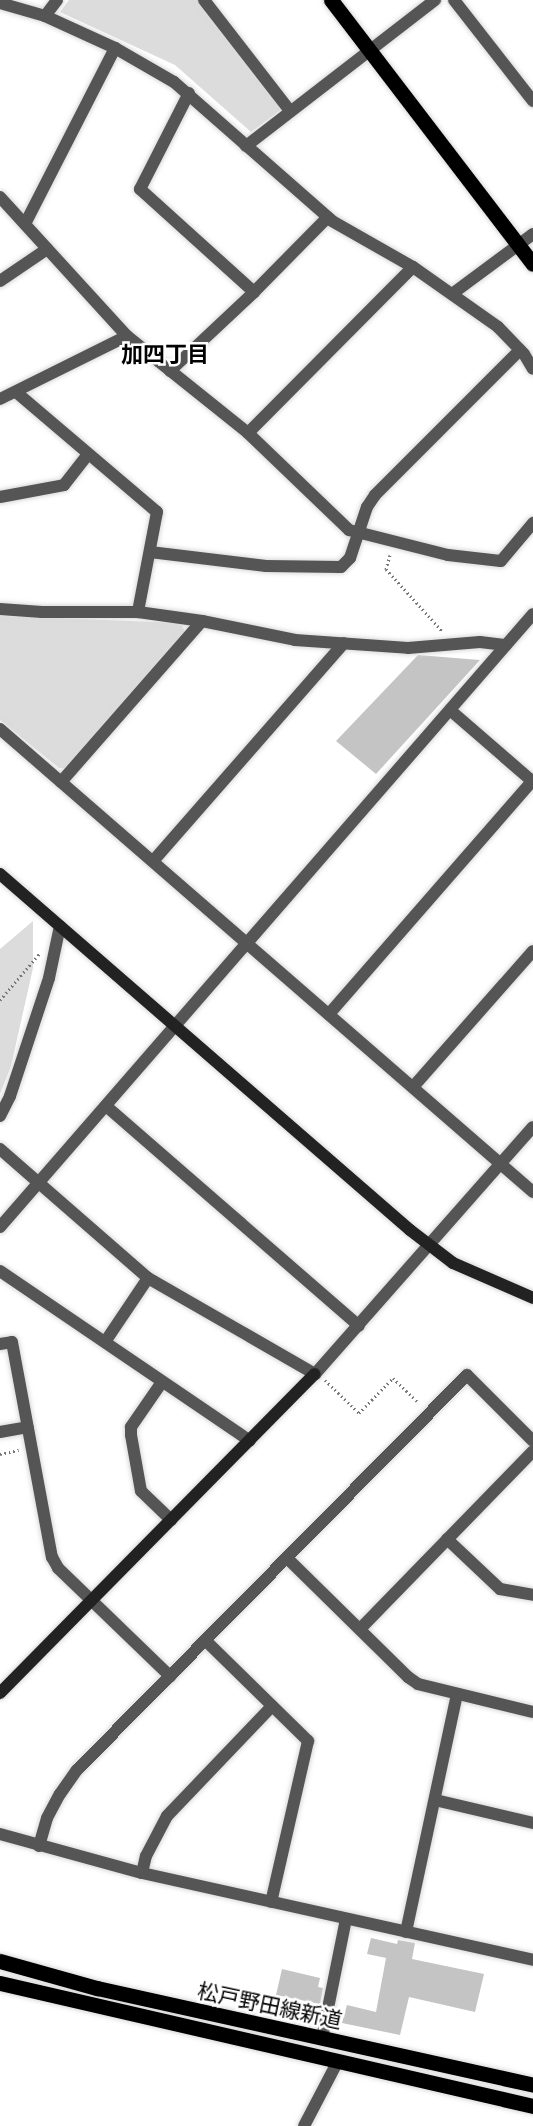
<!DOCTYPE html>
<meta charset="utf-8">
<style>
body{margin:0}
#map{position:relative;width:533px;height:2126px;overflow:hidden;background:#fff;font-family:Ubuntu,"Noto Sans JP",sans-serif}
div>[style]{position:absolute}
.green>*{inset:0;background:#dcdcdc}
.building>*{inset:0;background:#c4c4c4}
.path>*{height:3px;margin-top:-1.5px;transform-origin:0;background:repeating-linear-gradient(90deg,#777 0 1.5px,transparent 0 4.5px)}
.roads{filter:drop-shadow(0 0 2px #dbdbdb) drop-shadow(0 0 2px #dbdbdb)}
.street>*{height:12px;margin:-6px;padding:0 6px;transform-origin:6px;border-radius:6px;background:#555}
.secondary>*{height:12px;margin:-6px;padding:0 6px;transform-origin:6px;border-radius:6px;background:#222}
.primary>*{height:15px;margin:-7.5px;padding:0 7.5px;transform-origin:7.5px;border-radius:7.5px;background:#000}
span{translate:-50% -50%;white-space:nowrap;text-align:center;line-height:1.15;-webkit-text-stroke:5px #fff;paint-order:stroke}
.street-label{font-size:21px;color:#000}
.neighbourhood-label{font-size:22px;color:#000;font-weight:700}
</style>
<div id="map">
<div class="green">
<div style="clip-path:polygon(69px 0,198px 0,283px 108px,251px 132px,175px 65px,60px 12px)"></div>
<div style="clip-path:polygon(0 616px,181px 623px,185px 632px,67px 768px,59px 768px,0 720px)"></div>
<div style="clip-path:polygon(33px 921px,33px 968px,11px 1066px,0 1094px,0 949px)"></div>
</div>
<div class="building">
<div style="clip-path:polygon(418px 655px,480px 660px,376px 774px,336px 741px)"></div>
<div style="clip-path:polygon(371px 1938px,397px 1944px,398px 1940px,415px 1943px,412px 1959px,484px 1974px,475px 2012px,409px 1997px,400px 2035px,342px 2023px,347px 2005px,376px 2012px,386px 1958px,367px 1954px)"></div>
<div style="clip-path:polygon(282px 1969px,320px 1978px,318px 1987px,323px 1988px,320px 2004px,276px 1995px)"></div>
</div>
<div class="path">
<div style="left:390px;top:555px;width:15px;rotate:106deg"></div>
<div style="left:386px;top:569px;width:84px;rotate:47.9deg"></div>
<div style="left:0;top:1000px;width:62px;rotate:-49.6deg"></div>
<div style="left:325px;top:1380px;width:47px;rotate:44.1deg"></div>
<div style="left:359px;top:1413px;width:49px;rotate:-45.8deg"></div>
<div style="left:393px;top:1378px;width:36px;rotate:44deg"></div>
<div style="left:0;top:1454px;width:19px;rotate:-12deg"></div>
</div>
<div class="roads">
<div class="street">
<div style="left:204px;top:0;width:140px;rotate:52.2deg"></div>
<div style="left:454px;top:0;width:128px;rotate:52deg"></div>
<div style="left:0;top:3px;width:47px;rotate:16.1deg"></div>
<div style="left:45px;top:16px;width:77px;rotate:24.6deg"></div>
<div style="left:115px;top:48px;width:68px;rotate:30deg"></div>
<div style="left:174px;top:82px;width:210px;rotate:41.3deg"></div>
<div style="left:332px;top:221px;width:93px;rotate:29.6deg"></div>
<div style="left:413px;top:267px;width:104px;rotate:35.2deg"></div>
<div style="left:498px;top:327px;width:37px;rotate:46deg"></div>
<div style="left:524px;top:354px;width:17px;rotate:59deg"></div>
<div style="left:45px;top:16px;width:20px;rotate:-53deg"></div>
<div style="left:189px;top:93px;width:108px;rotate:117deg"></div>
<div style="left:140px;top:189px;width:154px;rotate:42.1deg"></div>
<div style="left:246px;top:146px;width:239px;rotate:-37.7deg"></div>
<div style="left:0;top:197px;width:188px;rotate:47.6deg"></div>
<div style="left:127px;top:336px;width:155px;rotate:38.7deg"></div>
<div style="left:248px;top:433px;width:140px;rotate:43.8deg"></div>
<div style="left:349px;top:530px;width:102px;rotate:14.2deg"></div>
<div style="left:448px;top:555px;width:53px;rotate:6.5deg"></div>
<div style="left:501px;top:561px;width:50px;rotate:-49.9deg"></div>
<div style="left:25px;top:224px;width:198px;rotate:-62.9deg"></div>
<div style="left:0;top:281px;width:57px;rotate:-34.2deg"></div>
<div style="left:452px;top:294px;width:101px;rotate:-36.5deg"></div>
<div style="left:170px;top:371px;width:115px;rotate:-43.2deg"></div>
<div style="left:254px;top:292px;width:105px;rotate:-45.4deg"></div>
<div style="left:16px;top:392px;width:185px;rotate:40.4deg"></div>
<div style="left:157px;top:512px;width:102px;rotate:100.8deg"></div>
<div style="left:0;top:399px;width:142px;rotate:-26.4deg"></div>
<div style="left:248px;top:433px;width:234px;rotate:-45.2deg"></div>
<div style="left:0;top:497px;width:65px;rotate:-10.6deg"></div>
<div style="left:64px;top:485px;width:39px;rotate:-52deg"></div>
<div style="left:150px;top:552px;width:117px;rotate:6.9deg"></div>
<div style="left:266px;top:566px;width:75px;rotate:0.8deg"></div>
<div style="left:341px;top:567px;width:13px;rotate:-45deg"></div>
<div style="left:350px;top:558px;width:54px;rotate:-71.6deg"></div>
<div style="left:367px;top:507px;width:14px;rotate:-56deg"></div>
<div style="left:375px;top:495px;width:205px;rotate:-45deg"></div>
<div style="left:0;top:609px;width:42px;rotate:4.1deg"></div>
<div style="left:42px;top:612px;width:96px"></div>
<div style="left:138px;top:612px;width:65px;rotate:8deg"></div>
<div style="left:202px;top:621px;width:95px;rotate:11.5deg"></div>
<div style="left:295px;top:640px;width:113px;rotate:4deg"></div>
<div style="left:408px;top:648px;width:72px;rotate:-4.8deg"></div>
<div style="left:480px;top:642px;width:26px;rotate:7deg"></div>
<div style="left:450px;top:710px;width:110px;rotate:40.9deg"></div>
<div style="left:0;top:729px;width:706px;rotate:40.98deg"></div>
<div style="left:61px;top:782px;width:214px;rotate:-48.8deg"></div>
<div style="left:154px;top:860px;width:288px;rotate:-48.8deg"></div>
<div style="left:329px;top:1014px;width:310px;rotate:-48.9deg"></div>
<div style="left:413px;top:1087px;width:181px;rotate:-48.6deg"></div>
<div style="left:106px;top:1106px;width:335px;rotate:41deg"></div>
<div style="left:0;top:1116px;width:22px;rotate:-63deg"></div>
<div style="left:10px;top:1096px;width:124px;rotate:-71.7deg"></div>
<div style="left:49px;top:978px;width:53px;rotate:-78.1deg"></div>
<div style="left:0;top:1149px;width:196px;rotate:41.1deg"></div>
<div style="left:148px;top:1278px;width:193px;rotate:29.9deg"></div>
<div style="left:315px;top:1374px;width:329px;rotate:-48.6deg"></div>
<div style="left:0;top:1227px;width:812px;rotate:-48.99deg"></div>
<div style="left:0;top:1271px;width:302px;rotate:34.2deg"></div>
<div style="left:105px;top:1342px;width:77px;rotate:-56.1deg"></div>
<div style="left:0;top:1344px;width:12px;rotate:-9deg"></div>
<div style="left:12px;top:1342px;width:219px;rotate:79.5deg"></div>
<div style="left:52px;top:1557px;width:13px;rotate:61deg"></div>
<div style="left:58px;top:1568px;width:156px;rotate:44deg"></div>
<div style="left:162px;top:1382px;width:55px;rotate:124.6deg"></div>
<div style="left:131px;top:1427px;width:8px;rotate:90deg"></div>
<div style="left:131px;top:1435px;width:57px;rotate:79.9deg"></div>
<div style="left:141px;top:1491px;width:42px;rotate:44deg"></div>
<div style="left:0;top:1432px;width:28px;rotate:-10deg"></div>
<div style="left:447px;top:1539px;width:73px;rotate:43.3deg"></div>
<div style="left:500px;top:1589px;width:34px;rotate:10deg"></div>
<div style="left:287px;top:1558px;width:170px;rotate:44.5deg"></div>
<div style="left:408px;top:1677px;width:12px;rotate:35deg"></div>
<div style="left:418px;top:1684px;width:118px;rotate:13.7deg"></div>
<div style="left:360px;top:1629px;width:248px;rotate:-45.8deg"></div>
<div style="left:206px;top:1641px;width:143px;rotate:44.4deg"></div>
<div style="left:308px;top:1741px;width:165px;rotate:102.9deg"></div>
<div style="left:435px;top:1800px;width:101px;rotate:13.2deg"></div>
<div style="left:0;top:1834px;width:147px;rotate:15.4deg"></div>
<div style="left:142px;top:1873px;width:401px;rotate:12.5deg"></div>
<div style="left:39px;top:1846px;width:29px;rotate:-74deg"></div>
<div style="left:47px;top:1818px;width:27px;rotate:-62deg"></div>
<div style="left:60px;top:1794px;width:29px;rotate:-55deg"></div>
<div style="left:77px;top:1770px;width:555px;rotate:-45.36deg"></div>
<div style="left:467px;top:1375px;width:93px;rotate:45deg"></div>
<div style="left:142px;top:1873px;width:17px;rotate:-77deg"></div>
<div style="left:146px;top:1856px;width:45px;rotate:-62.3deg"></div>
<div style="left:167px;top:1816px;width:152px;rotate:-46.3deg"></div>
<div style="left:406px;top:1932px;width:242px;rotate:-77.9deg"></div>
<div style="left:322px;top:2038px;width:121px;rotate:-78.6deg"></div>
<div style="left:304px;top:2126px;width:73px;rotate:-62.4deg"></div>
</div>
<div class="secondary">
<div style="left:0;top:874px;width:543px;rotate:40.97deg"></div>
<div style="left:410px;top:1230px;width:54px;rotate:37.5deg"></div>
<div style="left:453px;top:1263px;width:87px;rotate:23.6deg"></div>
<div style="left:0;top:1693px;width:448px;rotate:-45.4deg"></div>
</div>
<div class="primary">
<div style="left:331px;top:0;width:332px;rotate:52.6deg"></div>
<div style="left:0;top:1961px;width:101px;rotate:15.6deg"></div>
<div style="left:97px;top:1988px;width:447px;rotate:12.5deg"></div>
<div style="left:0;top:1983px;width:547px;rotate:12.99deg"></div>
</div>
</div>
<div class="street-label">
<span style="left:270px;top:2005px;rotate:12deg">松戸野田線新道</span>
</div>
<div class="neighbourhood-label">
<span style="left:165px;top:354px">加四丁目</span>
</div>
</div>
